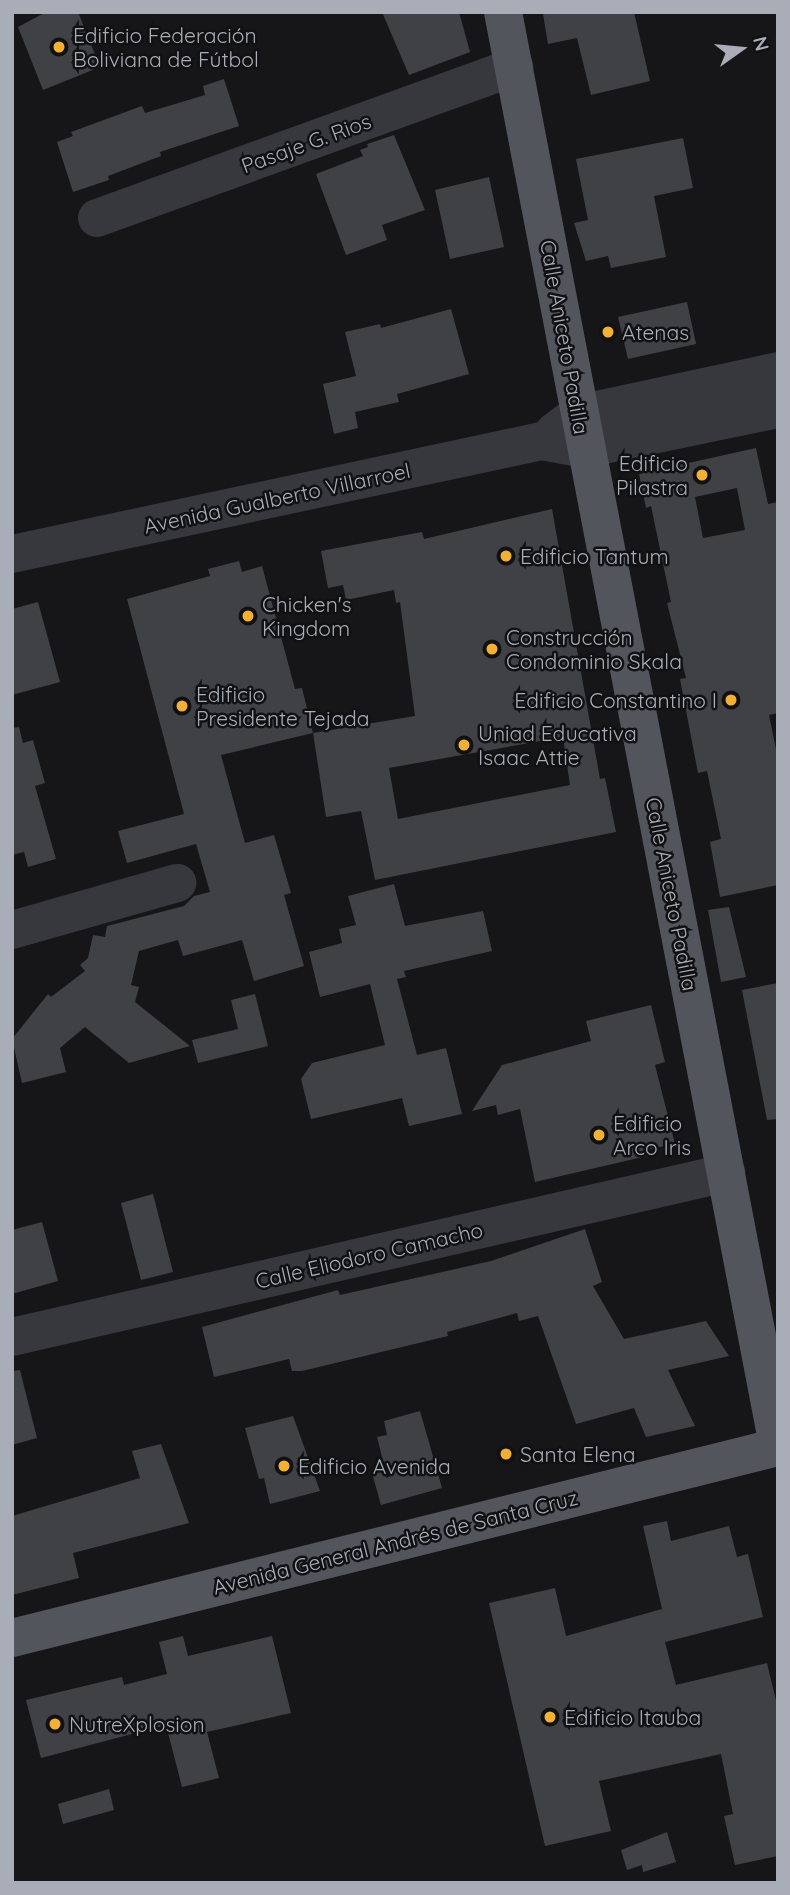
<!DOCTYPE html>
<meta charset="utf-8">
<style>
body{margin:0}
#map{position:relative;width:790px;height:1895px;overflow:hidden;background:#161618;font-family:Quicksand,sans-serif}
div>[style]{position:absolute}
.building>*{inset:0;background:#404145}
.minor>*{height:38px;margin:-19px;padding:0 19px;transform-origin:19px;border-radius:19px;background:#37383d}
.major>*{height:38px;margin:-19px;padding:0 19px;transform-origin:19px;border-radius:19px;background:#53555c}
.dots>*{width:19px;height:19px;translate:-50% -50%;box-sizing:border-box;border:4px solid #111113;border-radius:50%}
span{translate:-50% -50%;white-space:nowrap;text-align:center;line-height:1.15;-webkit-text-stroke:5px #111113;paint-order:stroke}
.poi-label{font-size:21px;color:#a8adb8}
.left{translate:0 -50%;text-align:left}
.right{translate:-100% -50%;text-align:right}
.street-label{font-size:21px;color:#a8adb8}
.frame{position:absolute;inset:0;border:14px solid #a8adb8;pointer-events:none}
.north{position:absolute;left:706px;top:14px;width:70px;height:70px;-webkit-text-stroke:5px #111113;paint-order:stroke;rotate:75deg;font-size:19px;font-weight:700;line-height:28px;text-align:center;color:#a8adb8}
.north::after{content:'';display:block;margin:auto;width:24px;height:32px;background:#a8adb8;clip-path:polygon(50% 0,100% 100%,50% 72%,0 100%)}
</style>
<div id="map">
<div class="building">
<div style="clip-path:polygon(46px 12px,78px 12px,100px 67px,43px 90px,18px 27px)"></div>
<div style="clip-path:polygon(382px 12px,459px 12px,470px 52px,409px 75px)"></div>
<div style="clip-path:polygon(554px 12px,634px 12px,650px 81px,591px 95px,577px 38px,548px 44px,543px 14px)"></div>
<div style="clip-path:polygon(224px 79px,239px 126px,160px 152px,161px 156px,108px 176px,109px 180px,73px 192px,57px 142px,73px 136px,71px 132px,142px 106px,145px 113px,205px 95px,203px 86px)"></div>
<div style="clip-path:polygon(394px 135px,425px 210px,382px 225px,387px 240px,346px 255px,316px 174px,363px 156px,360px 150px,368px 147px,367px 144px)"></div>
<div style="clip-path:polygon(683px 138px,693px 188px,654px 196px,666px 257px,611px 268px,608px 256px,586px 261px,574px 223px,588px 220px,576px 159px)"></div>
<div style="clip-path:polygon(489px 177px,504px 247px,450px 259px,435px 190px)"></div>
<div style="clip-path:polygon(687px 302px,696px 344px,628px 359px,618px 317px)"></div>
<div style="clip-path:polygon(451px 309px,469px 374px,397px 394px,399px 402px,355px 412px,358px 428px,334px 434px,323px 384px,356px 376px,345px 332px,380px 324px,381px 328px)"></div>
<div style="clip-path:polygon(evenodd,756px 448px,768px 504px,778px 502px,778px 713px,769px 715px,778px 759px,778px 885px,720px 897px,710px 842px,721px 839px,707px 771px,698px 773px,680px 679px,686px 678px,667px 603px,671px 602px,651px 506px,646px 508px,639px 474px,756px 448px,737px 488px,745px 530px,703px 538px,695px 497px,737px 488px)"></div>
<div style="clip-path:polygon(evenodd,552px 509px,600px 779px,605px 778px,616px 832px,375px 880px,361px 811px,326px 817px,313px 733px,415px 716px,400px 602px,396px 603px,394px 590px,346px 600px,343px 585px,328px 588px,321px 551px,422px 532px,424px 539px,552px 509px,563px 737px,570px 785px,398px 819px,389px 768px,563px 737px)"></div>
<div style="clip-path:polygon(239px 561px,242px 572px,262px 566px,295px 689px,302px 688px,313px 733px,221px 755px,245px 843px,274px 835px,291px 893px,284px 895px,304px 966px,254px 981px,242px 940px,183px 956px,178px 940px,139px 951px,131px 985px,139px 987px,135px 1002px,190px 1046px,129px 1063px,85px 1027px,60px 1048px,66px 1072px,22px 1083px,12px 1039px,48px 994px,51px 997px,85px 971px,80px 965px,88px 958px,93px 935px,105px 937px,107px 926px,184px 906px,194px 896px,210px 892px,196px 844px,127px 863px,118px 831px,184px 814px,127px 599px,210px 576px,208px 569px)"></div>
<div style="clip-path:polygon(38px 602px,60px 682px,12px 695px,12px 609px)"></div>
<div style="clip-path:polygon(19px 727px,23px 743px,33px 740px,45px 783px,35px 786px,56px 859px,28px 867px,24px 852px,12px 855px,12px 728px)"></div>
<div style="clip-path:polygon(394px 884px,405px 926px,483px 911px,492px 951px,404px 971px,406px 977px,397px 979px,417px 1055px,446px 1048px,462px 1114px,409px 1126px,402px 1098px,311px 1119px,301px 1079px,312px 1063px,385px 1045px,370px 984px,320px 997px,309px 952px,342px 943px,339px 929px,356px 925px,348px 896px)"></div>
<div style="clip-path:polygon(729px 907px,746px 977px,721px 982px,708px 910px)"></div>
<div style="clip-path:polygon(778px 983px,778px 1119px,767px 1120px,742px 990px)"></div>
<div style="clip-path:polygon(255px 994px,268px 1046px,198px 1063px,192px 1040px,238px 1029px,231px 1000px)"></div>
<div style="clip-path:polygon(651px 1005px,665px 1062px,655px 1065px,675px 1144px,645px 1150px,647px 1156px,535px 1182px,520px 1109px,498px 1115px,496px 1105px,472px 1111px,502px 1065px,591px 1041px,586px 1021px)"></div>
<div style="clip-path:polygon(153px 1194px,173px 1272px,141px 1280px,121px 1203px)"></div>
<div style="clip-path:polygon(42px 1222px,58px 1281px,12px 1294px,12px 1230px)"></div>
<div style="clip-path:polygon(585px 1229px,602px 1282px,593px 1286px,624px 1339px,706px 1321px,729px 1356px,668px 1370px,695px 1426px,646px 1437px,634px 1408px,576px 1424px,538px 1316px,519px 1321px,517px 1313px,447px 1332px,448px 1336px,302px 1371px,292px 1371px,289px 1359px,214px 1377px,202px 1327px,338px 1290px,340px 1295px,491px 1261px)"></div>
<div style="clip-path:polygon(20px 1370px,37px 1438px,12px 1445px,12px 1371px)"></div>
<div style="clip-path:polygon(420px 1411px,442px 1488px,381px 1505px,372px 1473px,385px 1469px,377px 1437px,387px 1435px,384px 1421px)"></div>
<div style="clip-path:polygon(293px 1416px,320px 1491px,270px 1504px,264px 1478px,259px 1479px,245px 1428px)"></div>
<div style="clip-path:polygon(161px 1444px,189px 1523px,73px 1553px,79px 1578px,12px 1595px,12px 1516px,140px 1478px,132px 1451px)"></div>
<div style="clip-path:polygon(667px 1521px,671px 1541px,729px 1526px,737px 1557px,748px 1554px,763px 1617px,665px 1642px,676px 1685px,767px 1663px,778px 1709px,778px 1856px,735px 1865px,724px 1816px,733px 1814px,721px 1754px,599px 1781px,611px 1831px,545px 1846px,489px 1603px,555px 1588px,566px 1636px,662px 1609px,643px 1526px)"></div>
<div style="clip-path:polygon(183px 1636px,188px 1656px,272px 1636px,291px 1713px,207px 1732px,219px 1778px,182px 1787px,166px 1725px,41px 1758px,26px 1700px,122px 1677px,124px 1685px,167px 1674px,159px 1642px)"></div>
<div style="clip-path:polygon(109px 1789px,114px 1810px,63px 1824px,58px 1804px)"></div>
<div style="clip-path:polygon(667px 1832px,676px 1862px,643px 1872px,642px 1865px,627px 1870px,621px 1850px)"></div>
</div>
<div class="minor">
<div style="left:97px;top:218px;width:444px;rotate:-19.9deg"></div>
<div style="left:554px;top:432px;width:30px;rotate:-37deg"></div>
<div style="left:578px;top:414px;width:205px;rotate:-12.1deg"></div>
<div style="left:12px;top:554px;width:542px;rotate:-12.04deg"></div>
<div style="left:542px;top:441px;width:44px;rotate:10.5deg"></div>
<div style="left:585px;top:449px;width:197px;rotate:-11.7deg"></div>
<div style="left:12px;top:930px;width:172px;rotate:-15.9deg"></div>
<div style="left:12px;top:1337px;width:733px;rotate:-12.94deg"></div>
</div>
<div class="major">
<div style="left:503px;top:12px;width:1460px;rotate:79.14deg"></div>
<div style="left:12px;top:1638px;width:789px;rotate:-14deg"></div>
</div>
<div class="dots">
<div style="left:59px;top:47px;background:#f2b134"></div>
<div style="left:608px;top:332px;background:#f2b134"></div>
<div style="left:702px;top:475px;background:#f2b134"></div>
<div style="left:506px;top:556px;background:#f2b134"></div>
<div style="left:248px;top:616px;background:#f2b134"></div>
<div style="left:492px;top:649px;background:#f2b134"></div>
<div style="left:731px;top:700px;background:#f2b134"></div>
<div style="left:182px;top:706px;background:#f2b134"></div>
<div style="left:464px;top:745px;background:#f2b134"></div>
<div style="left:599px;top:1135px;background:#f2b134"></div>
<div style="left:506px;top:1454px;background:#f2b134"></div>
<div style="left:284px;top:1466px;background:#f2b134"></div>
<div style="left:550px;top:1717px;background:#f2b134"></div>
<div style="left:55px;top:1724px;background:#f2b134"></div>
</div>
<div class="poi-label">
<span class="left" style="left:73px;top:47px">Edificio Federación<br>Boliviana de Fútbol</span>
<span class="left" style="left:622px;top:332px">Atenas</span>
<span class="right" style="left:688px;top:475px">Edificio<br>Pilastra</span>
<span class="left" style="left:520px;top:556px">Edificio Tantum</span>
<span class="left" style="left:262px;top:616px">Chicken's<br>Kingdom</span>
<span class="left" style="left:506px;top:649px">Construcción<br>Condominio Skala</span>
<span class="left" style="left:196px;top:706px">Edificio<br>Presidente Tejada</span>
<span class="right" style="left:717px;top:700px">Edificio Constantino I</span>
<span class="left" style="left:478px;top:745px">Uniad Educativa<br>Isaac Attie</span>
<span class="left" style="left:613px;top:1135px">Edificio<br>Arco Iris</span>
<span class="left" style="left:520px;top:1454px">Santa Elena</span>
<span class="left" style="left:298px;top:1466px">Edificio Avenida</span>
<span class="left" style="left:564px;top:1717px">Edificio Itauba</span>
<span class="left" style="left:69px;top:1724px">NutreXplosion</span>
</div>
<div class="street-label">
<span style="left:306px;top:143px;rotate:-20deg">Pasaje G. Rios</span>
<span style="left:565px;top:337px;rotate:80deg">Calle Aniceto Padilla</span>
<span style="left:277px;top:498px;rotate:-12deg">Avenida Gualberto Villarroel</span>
<span style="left:672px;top:894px;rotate:79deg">Calle Aniceto Padilla</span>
<span style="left:369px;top:1255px;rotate:-13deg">Calle Eliodoro Camacho</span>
<span style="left:395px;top:1542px;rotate:-14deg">Avenida General Andrés de Santa Cruz</span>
</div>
<div class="frame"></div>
<div class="north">N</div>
</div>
